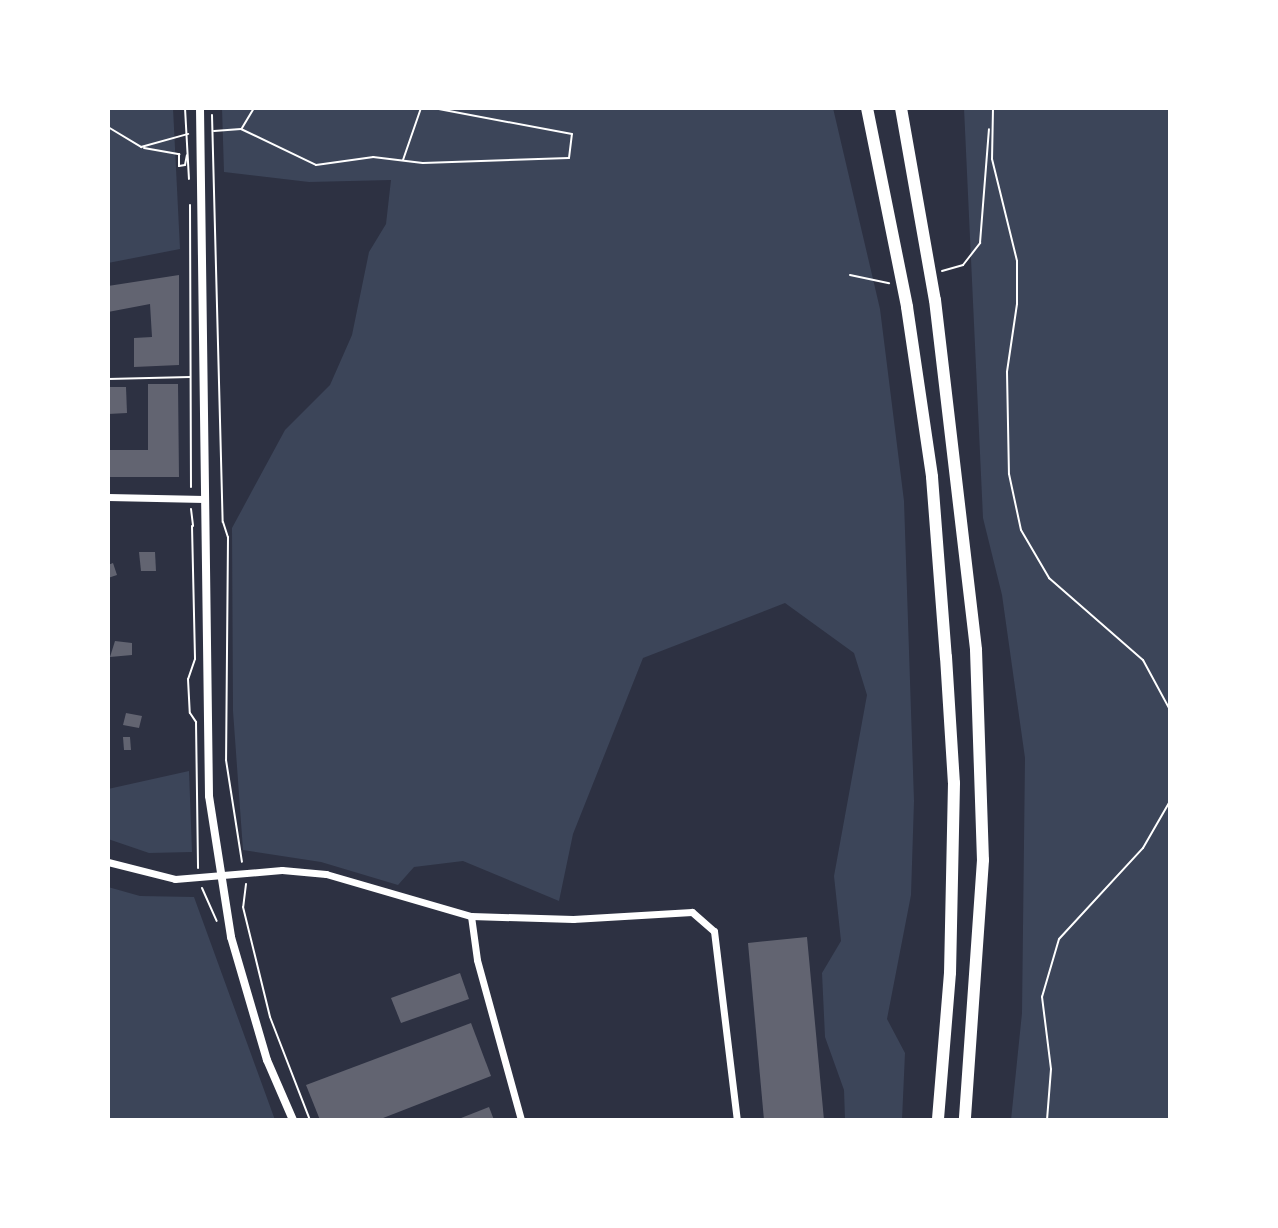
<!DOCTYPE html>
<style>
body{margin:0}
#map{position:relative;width:1278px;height:1228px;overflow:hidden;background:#2d3142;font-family:"Noto Sans",sans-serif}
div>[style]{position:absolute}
.green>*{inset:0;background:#3c4559}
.building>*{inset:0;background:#626471}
.path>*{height:2px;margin:-1px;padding:0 1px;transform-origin:1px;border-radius:1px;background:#fff}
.minor>*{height:7px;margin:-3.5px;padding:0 3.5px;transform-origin:3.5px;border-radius:3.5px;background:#fff}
.tertiary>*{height:8px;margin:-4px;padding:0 4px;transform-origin:4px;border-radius:4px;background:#fff}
.motorway>*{height:12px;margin:-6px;padding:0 6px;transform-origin:6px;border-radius:6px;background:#fff}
span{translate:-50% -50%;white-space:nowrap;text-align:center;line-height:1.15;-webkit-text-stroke:8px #fff;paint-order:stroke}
.frame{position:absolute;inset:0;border:110px solid #fff;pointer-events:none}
</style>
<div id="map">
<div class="green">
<div style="clip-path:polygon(108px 108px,173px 108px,180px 249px,108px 263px)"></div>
<div style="clip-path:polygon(222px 108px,833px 108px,880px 309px,904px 501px,914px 801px,911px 895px,887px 1019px,905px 1053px,902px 1120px,845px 1120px,844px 1090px,825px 1037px,822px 973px,841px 941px,834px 876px,867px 695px,854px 653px,785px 603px,643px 658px,573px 834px,559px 901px,463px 861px,414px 867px,398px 885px,321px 862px,243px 850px,233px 711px,232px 528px,285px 430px,330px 385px,352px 335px,369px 252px,386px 224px,391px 180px,309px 182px,224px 172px)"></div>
<div style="clip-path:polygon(964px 108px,1170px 108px,1170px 1120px,1011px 1120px,1022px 1013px,1025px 758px,1002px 595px,983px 518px)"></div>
<div style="clip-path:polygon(189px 771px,192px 852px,149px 853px,108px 839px,108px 789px)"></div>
<div style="clip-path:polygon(108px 887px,140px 896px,194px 897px,275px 1120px,108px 1120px)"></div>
</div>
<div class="building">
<div style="clip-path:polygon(179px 275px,179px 365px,134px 367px,134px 338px,152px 337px,150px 304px,108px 312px,108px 286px)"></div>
<div style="clip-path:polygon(148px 384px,178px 384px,179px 477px,108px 477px,108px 450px,148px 450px)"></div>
<div style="clip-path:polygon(108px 387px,126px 387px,127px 413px,108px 414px)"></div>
<div style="clip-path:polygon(139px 552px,155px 552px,156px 571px,141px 571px)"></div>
<div style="clip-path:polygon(113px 563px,117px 575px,108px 578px,108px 565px)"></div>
<div style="clip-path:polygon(115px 641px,132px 643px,132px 655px,110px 657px)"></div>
<div style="clip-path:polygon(126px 713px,142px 716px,139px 728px,123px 725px)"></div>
<div style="clip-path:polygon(123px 737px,130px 737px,131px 750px,124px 750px)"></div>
<div style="clip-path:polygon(807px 937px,824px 1120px,764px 1120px,748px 943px)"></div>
<div style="clip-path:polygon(460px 973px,469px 999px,401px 1023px,391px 998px)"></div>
<div style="clip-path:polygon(471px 1023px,491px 1076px,378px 1120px,320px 1120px,306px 1085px)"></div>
<div style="clip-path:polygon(489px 1107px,494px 1120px,456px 1120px)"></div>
</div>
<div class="path">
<div style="left:185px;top:108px;width:71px;rotate:86.8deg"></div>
<div style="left:993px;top:108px;width:51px;rotate:91.1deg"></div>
<div style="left:992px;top:159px;width:105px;rotate:76.2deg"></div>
<div style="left:1017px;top:261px;width:43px;rotate:90deg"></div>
<div style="left:1017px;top:304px;width:69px;rotate:98.4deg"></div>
<div style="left:1007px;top:372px;width:102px;rotate:88.9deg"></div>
<div style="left:1009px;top:474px;width:57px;rotate:77.9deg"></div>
<div style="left:1021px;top:530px;width:56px;rotate:59.7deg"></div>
<div style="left:1049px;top:578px;width:125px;rotate:41.1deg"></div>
<div style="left:1143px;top:660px;width:57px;rotate:61.6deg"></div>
<div style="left:212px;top:115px;width:407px;rotate:88.5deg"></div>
<div style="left:223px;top:522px;width:16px;rotate:72deg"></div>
<div style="left:228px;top:537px;width:223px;rotate:90.5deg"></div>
<div style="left:226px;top:760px;width:103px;rotate:81.1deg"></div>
<div style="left:108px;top:127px;width:39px;rotate:31deg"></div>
<div style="left:141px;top:147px;width:49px;rotate:-15.5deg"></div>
<div style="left:242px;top:128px;width:23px;rotate:-59deg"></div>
<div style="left:214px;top:131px;width:27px;rotate:-4deg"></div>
<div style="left:241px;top:129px;width:83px;rotate:25.6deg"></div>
<div style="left:316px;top:165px;width:58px;rotate:-8deg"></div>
<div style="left:373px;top:157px;width:50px;rotate:6.8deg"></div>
<div style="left:423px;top:163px;width:146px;rotate:-2deg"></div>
<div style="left:569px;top:158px;width:24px;rotate:-83deg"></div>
<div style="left:572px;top:134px;width:141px;rotate:-169.4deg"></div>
<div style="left:144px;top:148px;width:36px;rotate:10deg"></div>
<div style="left:179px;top:154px;width:12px;rotate:90deg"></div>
<div style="left:179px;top:166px;width:6px;rotate:-9deg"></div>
<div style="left:185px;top:165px;width:10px;rotate:-79deg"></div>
<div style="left:403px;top:160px;width:55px;rotate:-70.9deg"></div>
<div style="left:190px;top:205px;width:282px;rotate:89.8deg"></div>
<div style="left:942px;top:271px;width:22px;rotate:-16deg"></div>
<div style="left:963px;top:265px;width:28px;rotate:-52deg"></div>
<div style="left:980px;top:243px;width:114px;rotate:-85.5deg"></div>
<div style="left:850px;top:275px;width:40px;rotate:12deg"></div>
<div style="left:108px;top:379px;width:82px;rotate:-1.4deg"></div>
<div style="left:191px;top:509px;width:17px;rotate:83deg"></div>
<div style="left:192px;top:526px;width:133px;rotate:88.7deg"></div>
<div style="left:195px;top:659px;width:21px;rotate:109deg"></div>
<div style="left:188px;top:679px;width:34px;rotate:87deg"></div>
<div style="left:190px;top:713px;width:11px;rotate:56deg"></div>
<div style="left:196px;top:722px;width:146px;rotate:89.2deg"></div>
<div style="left:246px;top:884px;width:23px;rotate:97deg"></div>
<div style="left:243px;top:907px;width:113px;rotate:76.2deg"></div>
<div style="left:270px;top:1017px;width:110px;rotate:68.8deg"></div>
<div style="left:202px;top:888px;width:36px;rotate:66deg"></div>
<div style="left:1047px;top:1120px;width:51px;rotate:-85.5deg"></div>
<div style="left:1051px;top:1069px;width:73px;rotate:-97.1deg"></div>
<div style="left:1042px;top:997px;width:60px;rotate:-73.7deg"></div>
<div style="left:1059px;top:939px;width:124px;rotate:-47.3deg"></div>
<div style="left:1143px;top:848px;width:54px;rotate:-60.1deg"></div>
</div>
<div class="minor">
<div style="left:108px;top:497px;width:96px;rotate:1.2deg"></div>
<div style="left:108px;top:862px;width:69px;rotate:14.2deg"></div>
<div style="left:175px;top:879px;width:107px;rotate:-4.8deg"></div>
<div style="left:282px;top:870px;width:44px;rotate:5.2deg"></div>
<div style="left:326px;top:874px;width:151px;rotate:16.2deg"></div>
<div style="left:471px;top:916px;width:102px;rotate:1.7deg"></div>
<div style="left:573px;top:919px;width:119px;rotate:-3.4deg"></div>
<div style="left:692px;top:912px;width:29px;rotate:41deg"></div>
<div style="left:714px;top:931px;width:190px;rotate:83.1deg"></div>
<div style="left:471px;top:916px;width:44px;rotate:82.2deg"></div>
<div style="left:477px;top:960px;width:166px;rotate:74.6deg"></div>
</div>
<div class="tertiary">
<div style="left:200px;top:108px;width:688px;rotate:89.25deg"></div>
<div style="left:209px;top:796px;width:143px;rotate:81.1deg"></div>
<div style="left:231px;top:937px;width:128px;rotate:73.7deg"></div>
<div style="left:267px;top:1060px;width:65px;rotate:66.6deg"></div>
</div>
<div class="motorway">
<div style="left:867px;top:108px;width:203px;rotate:78.6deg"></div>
<div style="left:907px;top:307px;width:172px;rotate:81.6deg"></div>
<div style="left:932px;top:477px;width:181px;rotate:85.6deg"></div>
<div style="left:946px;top:657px;width:126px;rotate:86.4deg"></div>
<div style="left:954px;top:783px;width:190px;rotate:91.2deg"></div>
<div style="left:950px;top:973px;width:147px;rotate:94.7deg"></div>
<div style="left:901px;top:108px;width:195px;rotate:80deg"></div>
<div style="left:935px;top:300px;width:352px;rotate:83.3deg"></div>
<div style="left:976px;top:650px;width:210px;rotate:88.1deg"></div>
<div style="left:983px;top:860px;width:261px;rotate:94deg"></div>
</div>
<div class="frame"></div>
</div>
